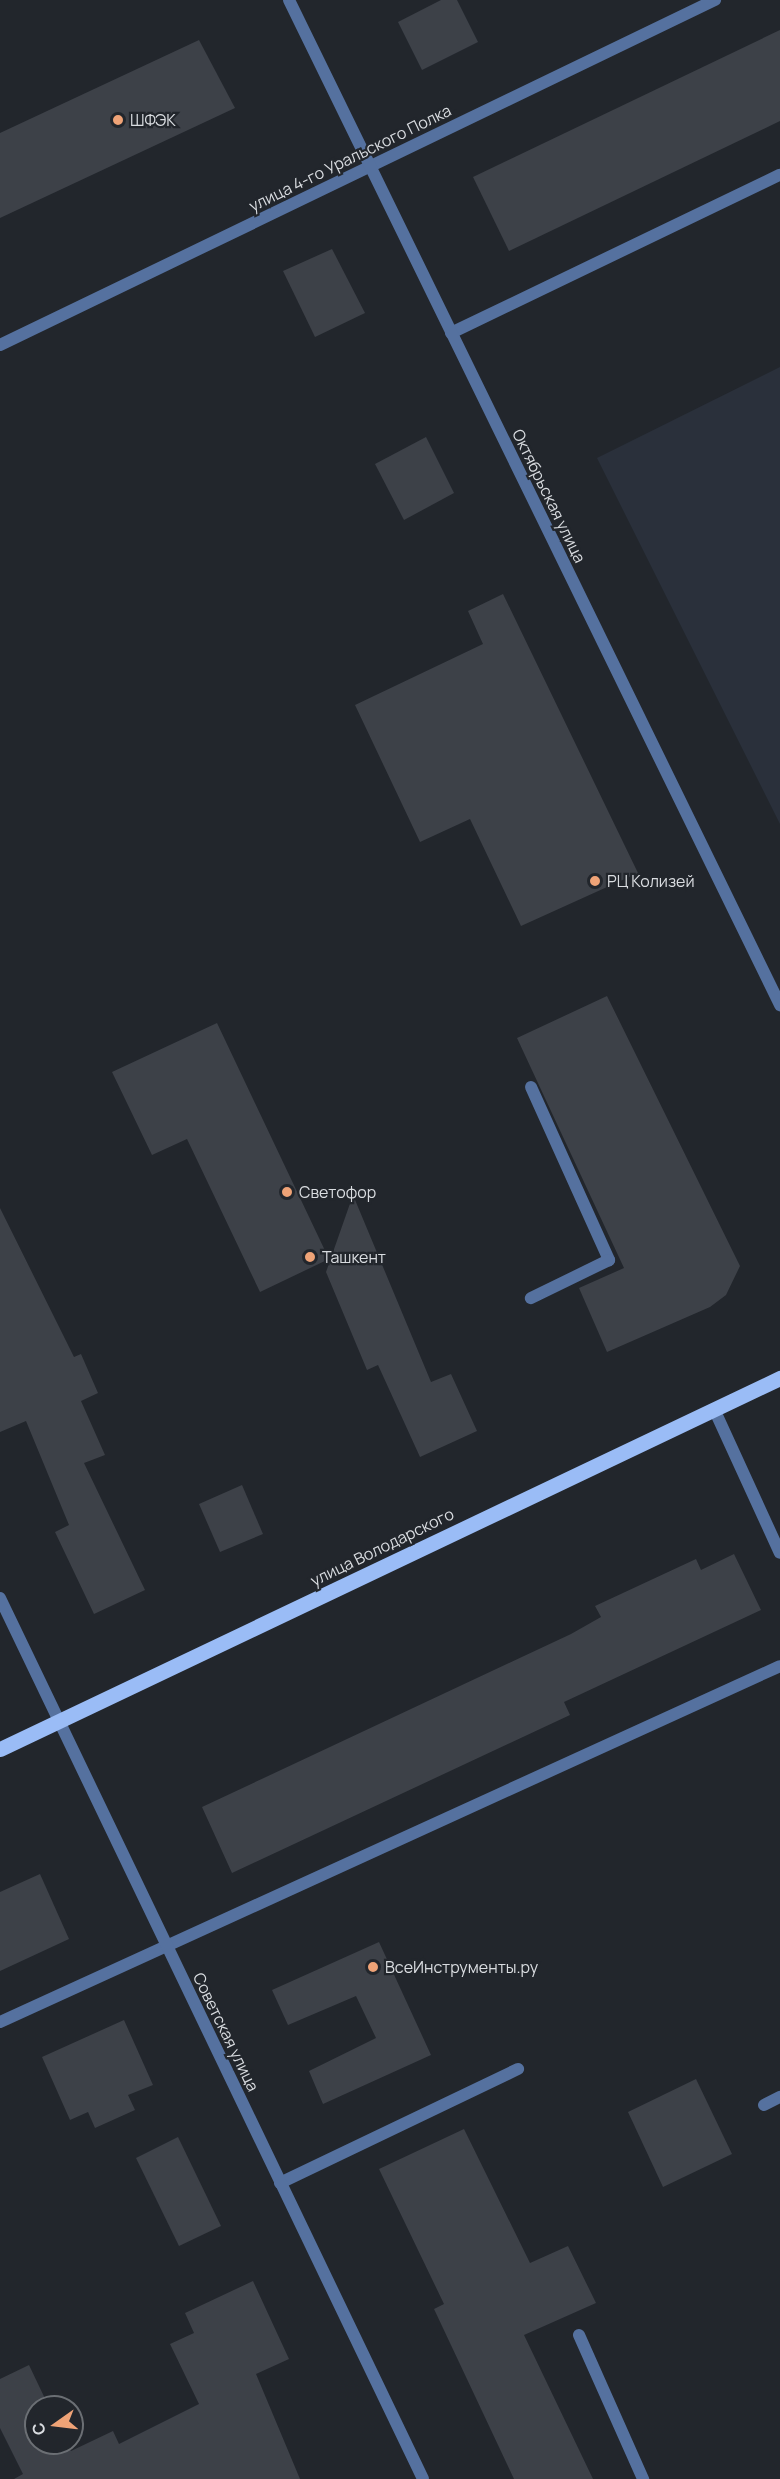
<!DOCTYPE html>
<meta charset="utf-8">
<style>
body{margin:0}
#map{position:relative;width:780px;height:2479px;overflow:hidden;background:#22262c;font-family:Manrope,sans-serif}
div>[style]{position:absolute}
.built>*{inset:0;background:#2a303b}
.building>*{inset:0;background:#3d4148}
.service>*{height:12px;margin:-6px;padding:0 6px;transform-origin:6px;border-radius:6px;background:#55719f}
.minor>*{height:12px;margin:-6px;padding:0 6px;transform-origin:6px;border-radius:6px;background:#55719f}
.tertiary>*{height:12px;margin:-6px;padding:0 6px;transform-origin:6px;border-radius:6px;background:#55719f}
.primary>*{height:15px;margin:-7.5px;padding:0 7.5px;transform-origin:7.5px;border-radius:7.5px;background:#9abcf6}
.dots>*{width:16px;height:16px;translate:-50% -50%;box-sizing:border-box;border:3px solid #22262c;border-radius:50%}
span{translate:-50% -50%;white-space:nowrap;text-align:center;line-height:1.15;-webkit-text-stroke:4.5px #22262c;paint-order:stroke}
.poi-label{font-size:16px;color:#d9dce0}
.left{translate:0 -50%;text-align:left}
.street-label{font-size:16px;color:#d9dce0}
.north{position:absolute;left:24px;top:2395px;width:60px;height:60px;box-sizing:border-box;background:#22262c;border:2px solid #6b6f74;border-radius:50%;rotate:256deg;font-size:16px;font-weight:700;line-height:24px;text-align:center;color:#d9dce0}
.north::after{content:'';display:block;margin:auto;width:21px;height:27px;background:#efa377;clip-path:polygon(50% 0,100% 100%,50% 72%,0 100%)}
</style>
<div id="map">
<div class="built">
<div style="clip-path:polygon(780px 367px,780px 824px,597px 458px)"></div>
</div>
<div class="building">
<div style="clip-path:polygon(441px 0,457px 0,478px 42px,422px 70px,398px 22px)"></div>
<div style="clip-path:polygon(780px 30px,780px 121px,509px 251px,473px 177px)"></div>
<div style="clip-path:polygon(199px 40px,235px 108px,0 218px,0 133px)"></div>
<div style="clip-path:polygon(332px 249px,365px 313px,315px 337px,283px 271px)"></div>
<div style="clip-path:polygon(426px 437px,454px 493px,404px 520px,375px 464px)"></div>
<div style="clip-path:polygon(503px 594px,638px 873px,521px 926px,470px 819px,420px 842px,355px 705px,483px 644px,468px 611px)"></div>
<div style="clip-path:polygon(607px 996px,740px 1266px,726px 1295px,710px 1307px,607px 1352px,579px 1288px,624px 1268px,517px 1038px)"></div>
<div style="clip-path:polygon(217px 1023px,329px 1259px,260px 1292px,187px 1139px,152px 1155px,112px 1072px)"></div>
<div style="clip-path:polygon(353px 1195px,431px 1382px,451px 1374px,477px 1431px,420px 1457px,378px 1365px,367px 1370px,326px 1272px)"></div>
<div style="clip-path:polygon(0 1208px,74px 1357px,81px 1354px,98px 1393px,81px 1401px,105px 1455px,84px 1463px,145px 1590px,94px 1614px,55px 1532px,69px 1525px,26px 1421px,0 1432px)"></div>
<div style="clip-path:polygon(242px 1485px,263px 1534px,220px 1552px,199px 1504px)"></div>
<div style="clip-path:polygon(734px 1554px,761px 1610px,564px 1702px,570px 1715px,232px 1873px,202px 1807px,571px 1634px,601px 1617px,595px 1606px,696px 1559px,701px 1570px)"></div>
<div style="clip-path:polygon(40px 1874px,69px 1939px,0 1971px,0 1892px)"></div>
<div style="clip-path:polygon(379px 1942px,431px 2055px,323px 2104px,309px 2071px,376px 2038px,356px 1996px,288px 2025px,272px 1990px)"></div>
<div style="clip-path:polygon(124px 2020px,153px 2085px,128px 2095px,135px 2110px,95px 2128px,88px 2112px,70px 2120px,42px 2057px)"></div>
<div style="clip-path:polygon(696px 2079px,732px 2154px,663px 2187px,628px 2112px)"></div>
<div style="clip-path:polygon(464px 2129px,530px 2263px,568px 2246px,596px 2303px,524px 2335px,593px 2479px,514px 2479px,434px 2309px,444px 2304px,379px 2169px)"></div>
<div style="clip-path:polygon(178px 2137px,221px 2226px,179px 2246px,136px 2158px)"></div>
<div style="clip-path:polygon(253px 2281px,289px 2359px,256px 2374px,300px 2479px,14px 2479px,23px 2474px,0 2428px,0 2379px,29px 2365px,49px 2407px,36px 2407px,36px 2443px,67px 2443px,71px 2451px,113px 2431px,119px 2444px,199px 2404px,170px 2344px,194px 2333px,185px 2313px)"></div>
</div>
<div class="service">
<div style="left:451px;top:333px;width:365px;rotate:-25.7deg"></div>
<div style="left:531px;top:1087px;width:190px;rotate:65.7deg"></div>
<div style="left:609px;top:1260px;width:87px;rotate:154deg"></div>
<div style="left:714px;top:1409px;width:158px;rotate:65.4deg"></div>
<div style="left:0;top:2022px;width:857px;rotate:-24.53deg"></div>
<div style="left:280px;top:2183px;width:264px;rotate:-25.6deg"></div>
<div style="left:579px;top:2335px;width:158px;rotate:66deg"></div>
</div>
<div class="minor">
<div style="left:0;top:345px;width:794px;rotate:-25.76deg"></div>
<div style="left:0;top:1598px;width:977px;rotate:64.35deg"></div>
<div style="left:764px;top:2105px;width:18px;rotate:-27deg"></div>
</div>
<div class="tertiary">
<div style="left:289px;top:0;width:1119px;rotate:63.96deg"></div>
</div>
<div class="primary">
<div style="left:0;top:1749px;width:864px;rotate:-25.44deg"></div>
</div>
<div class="dots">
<div style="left:118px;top:120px;background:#efa377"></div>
<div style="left:595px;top:881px;background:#efa377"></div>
<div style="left:287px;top:1192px;background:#efa377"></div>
<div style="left:310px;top:1257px;background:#efa377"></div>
<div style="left:373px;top:1967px;background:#efa377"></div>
</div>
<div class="poi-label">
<span class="left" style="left:130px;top:120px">ШФЭК</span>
<span class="left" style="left:607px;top:881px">РЦ Колизей</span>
<span class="left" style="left:299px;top:1192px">Светофор</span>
<span class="left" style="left:322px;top:1257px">Ташкент</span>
<span class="left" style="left:385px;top:1967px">ВсеИнструменты.ру</span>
</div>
<div class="street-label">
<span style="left:350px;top:158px;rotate:-26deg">улица 4-го Уральского Полка</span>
<span style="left:549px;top:496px;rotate:64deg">Октябрьская улица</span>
<span style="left:382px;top:1547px;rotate:-26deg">улица Володарского</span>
<span style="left:226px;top:2032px;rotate:64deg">Советская улица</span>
</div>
<div class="north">С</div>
</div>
